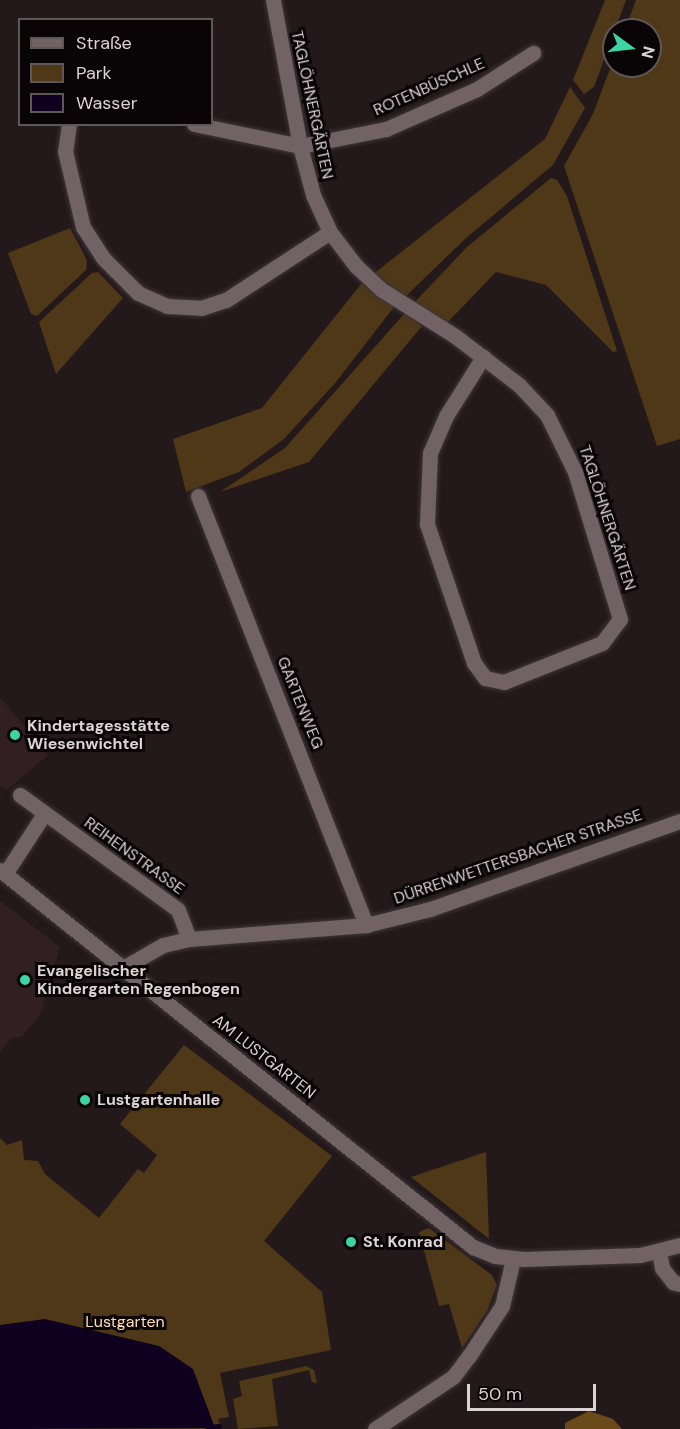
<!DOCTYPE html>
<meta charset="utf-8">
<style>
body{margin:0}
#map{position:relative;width:680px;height:1429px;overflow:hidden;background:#23191a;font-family:"DM Sans",sans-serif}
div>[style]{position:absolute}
.built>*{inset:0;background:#311f22}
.green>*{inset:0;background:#4f3818}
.forest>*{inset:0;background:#6a491b}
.water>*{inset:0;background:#0f001f}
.stream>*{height:5px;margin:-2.5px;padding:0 2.5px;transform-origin:2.5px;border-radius:2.5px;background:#0f001f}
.roads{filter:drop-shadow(0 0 2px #3e3637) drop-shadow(0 0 2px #3e3637)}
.street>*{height:15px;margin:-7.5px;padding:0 7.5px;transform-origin:7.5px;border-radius:7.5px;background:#716365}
.secondary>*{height:15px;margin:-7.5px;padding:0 7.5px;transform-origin:7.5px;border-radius:7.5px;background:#716365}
.dots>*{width:16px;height:16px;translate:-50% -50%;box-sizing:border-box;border:3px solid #090506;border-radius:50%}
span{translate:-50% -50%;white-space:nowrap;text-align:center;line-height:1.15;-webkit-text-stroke:6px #090506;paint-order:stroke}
.street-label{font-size:16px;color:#dbd3d4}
.poi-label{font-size:16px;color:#dbd3d4;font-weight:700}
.left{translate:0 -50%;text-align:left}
.park-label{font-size:16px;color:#ffdeb6}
.legend{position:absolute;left:18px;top:18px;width:195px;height:108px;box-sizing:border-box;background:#090506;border:2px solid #5d5758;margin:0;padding:8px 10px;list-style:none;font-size:18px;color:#dbd3d4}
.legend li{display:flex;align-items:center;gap:12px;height:30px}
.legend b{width:30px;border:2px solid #5d5758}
.north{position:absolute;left:602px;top:18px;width:60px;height:60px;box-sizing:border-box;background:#090506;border:2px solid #5d5758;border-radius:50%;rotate:105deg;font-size:16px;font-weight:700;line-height:24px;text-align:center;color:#dbd3d4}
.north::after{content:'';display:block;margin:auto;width:21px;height:27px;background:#3bd4a4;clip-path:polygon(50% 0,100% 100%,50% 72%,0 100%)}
.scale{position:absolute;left:467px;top:1384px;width:129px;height:27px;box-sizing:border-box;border:3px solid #dbd3d4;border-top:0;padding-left:8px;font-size:18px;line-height:21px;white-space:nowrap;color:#dbd3d4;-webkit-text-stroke:4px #090506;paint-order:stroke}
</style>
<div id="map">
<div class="built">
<div style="clip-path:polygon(0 697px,48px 755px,7px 790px,0 785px)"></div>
<div style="clip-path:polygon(0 901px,60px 947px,41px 1013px,23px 1036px,10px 1039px,0 1052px)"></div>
</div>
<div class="green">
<div style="clip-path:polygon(605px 0,626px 0,594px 87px,584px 94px,573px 80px)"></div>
<div style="clip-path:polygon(636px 0,680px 0,680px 439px,657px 446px,564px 166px,593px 114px,614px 58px,614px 66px,650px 66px,650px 30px,625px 30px)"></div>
<div style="clip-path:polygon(570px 87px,585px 108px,553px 165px,465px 239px,405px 297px,372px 275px,545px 139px)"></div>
<div style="clip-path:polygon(551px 178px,557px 180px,567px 196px,617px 351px,613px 352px,546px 285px,496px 272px,445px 325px,412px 305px,467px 247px)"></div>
<div style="clip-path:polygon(70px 228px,87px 260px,86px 270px,37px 316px,31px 314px,8px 253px)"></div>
<div style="clip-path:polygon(98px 272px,123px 298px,56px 374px,39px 322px,92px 273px)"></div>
<div style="clip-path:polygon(362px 283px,394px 307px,336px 382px,284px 439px,239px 472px,186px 492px,173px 439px,262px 408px)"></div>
<div style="clip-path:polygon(405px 313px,422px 326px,309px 462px,220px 492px,285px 448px)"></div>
<div style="clip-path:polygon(184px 1045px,332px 1156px,264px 1241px,322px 1292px,331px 1350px,220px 1373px,229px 1417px,218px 1419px,221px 1429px,0 1429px,0 1138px,7px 1145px,22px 1140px,24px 1160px,38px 1161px,45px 1174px,99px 1218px,138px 1169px,144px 1173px,157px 1155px,120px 1124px)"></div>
<div style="clip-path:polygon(486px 1152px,489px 1239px,411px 1177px)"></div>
<div style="clip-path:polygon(429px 1228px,492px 1275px,497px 1285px,487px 1311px,462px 1348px,449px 1304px,439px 1306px,419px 1232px)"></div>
<div style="clip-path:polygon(306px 1366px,314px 1370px,317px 1383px,312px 1382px,309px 1370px,272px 1379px,278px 1426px,238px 1429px,233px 1399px,242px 1396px,239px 1381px)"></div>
</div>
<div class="forest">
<div style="clip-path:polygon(589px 1411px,613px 1419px,622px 1429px,565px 1429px,565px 1423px)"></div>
</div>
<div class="water">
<div style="clip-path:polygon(45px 1319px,159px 1346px,193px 1369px,215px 1428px,0 1429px,0 1325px)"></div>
</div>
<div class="stream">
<div style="left:208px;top:1427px;width:11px;rotate:-5deg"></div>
</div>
<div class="roads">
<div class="street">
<div style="left:273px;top:0;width:148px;rotate:79.5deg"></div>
<div style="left:300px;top:146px;width:51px;rotate:75.1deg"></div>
<div style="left:313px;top:195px;width:41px;rotate:65.3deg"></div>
<div style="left:330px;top:232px;width:43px;rotate:52.6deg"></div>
<div style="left:356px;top:266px;width:35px;rotate:43deg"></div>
<div style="left:382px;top:290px;width:86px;rotate:32.2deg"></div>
<div style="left:455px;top:336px;width:81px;rotate:37.4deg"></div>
<div style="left:519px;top:385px;width:41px;rotate:47deg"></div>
<div style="left:547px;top:415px;width:64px;rotate:63.8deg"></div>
<div style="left:575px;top:472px;width:154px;rotate:73deg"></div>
<div style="left:620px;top:619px;width:30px;rotate:127deg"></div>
<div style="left:602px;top:643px;width:105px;rotate:158.3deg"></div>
<div style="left:504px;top:682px;width:19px;rotate:-168deg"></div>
<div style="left:485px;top:678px;width:19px;rotate:-126deg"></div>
<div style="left:474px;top:663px;width:147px;rotate:-108.7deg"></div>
<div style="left:427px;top:524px;width:71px;rotate:-87.6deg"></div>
<div style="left:430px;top:453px;width:40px;rotate:-66.6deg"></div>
<div style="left:446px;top:416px;width:70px;rotate:-57.9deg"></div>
<div style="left:69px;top:124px;width:27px;rotate:98deg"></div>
<div style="left:65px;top:151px;width:78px;rotate:76.7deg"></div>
<div style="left:83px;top:227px;width:37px;rotate:57deg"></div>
<div style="left:103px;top:258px;width:49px;rotate:45deg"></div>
<div style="left:138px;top:293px;width:32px;rotate:24deg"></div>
<div style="left:167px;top:306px;width:34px;rotate:3deg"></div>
<div style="left:201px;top:308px;width:26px;rotate:-18deg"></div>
<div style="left:226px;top:300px;width:124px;rotate:-33.2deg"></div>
<div style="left:194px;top:124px;width:108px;rotate:11.7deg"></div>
<div style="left:300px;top:146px;width:88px;rotate:-11.2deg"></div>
<div style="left:386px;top:129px;width:99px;rotate:-23.7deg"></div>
<div style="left:477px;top:89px;width:67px;rotate:-32.7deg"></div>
<div style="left:198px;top:496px;width:461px;rotate:68.6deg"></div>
<div style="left:20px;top:795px;width:195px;rotate:36deg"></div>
<div style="left:178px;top:910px;width:31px;rotate:69deg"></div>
<div style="left:5px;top:874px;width:72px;rotate:-57deg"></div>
<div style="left:123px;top:968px;width:46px;rotate:-29.9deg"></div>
<div style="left:163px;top:945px;width:27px;rotate:-13deg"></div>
<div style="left:189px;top:939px;width:178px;rotate:-4.5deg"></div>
<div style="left:366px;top:925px;width:66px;rotate:-14deg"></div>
<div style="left:430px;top:909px;width:265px;rotate:-19.4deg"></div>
<div style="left:659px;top:1251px;width:17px;rotate:80deg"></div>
<div style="left:662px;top:1268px;width:18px;rotate:52deg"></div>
<div style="left:673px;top:1282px;width:7px;rotate:16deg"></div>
<div style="left:375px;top:1429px;width:94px;rotate:-33.7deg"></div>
<div style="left:453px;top:1377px;width:26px;rotate:-53deg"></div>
<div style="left:469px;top:1356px;width:60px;rotate:-56.6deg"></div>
<div style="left:502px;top:1306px;width:48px;rotate:-76.8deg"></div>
</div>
<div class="secondary">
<div style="left:0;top:870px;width:605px;rotate:38.56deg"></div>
<div style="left:473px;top:1247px;width:24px;rotate:22deg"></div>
<div style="left:495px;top:1256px;width:29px;rotate:6deg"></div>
<div style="left:524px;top:1259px;width:116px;rotate:-2deg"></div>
<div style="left:640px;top:1255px;width:41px;rotate:-14deg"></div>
</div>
</div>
<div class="dots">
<div style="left:15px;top:735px;background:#3bd4a4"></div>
<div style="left:25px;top:980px;background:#3bd4a4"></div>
<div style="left:85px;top:1100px;background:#3bd4a4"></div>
<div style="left:351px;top:1242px;background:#3bd4a4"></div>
</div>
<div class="street-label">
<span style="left:429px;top:87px;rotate:-24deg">ROTENBÜSCHLE</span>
<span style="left:312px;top:105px;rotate:78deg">TAGLÖHNERGÄRTEN</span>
<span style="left:607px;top:518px;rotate:72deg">TAGLÖHNERGÄRTEN</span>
<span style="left:300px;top:703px;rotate:68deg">GARTENWEG</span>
<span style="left:134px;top:856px;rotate:36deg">REIHENSTRASSE</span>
<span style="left:518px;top:857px;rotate:-19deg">DÜRRENWETTERSBACHER STRASSE</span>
<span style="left:264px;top:1057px;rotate:38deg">AM LUSTGARTEN</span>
</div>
<div class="poi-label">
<span class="left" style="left:27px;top:735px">Kindertagesstätte<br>Wiesenwichtel</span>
<span class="left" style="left:37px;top:980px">Evangelischer<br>Kindergarten Regenbogen</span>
<span class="left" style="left:97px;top:1100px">Lustgartenhalle</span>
<span class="left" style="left:363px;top:1242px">St. Konrad</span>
</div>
<div class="park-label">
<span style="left:125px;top:1322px">Lustgarten</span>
</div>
<ul class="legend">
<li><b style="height:8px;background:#716365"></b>Straße</li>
<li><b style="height:16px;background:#4f3818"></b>Park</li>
<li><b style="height:16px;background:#0f001f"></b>Wasser</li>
</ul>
<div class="north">N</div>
<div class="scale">50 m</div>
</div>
